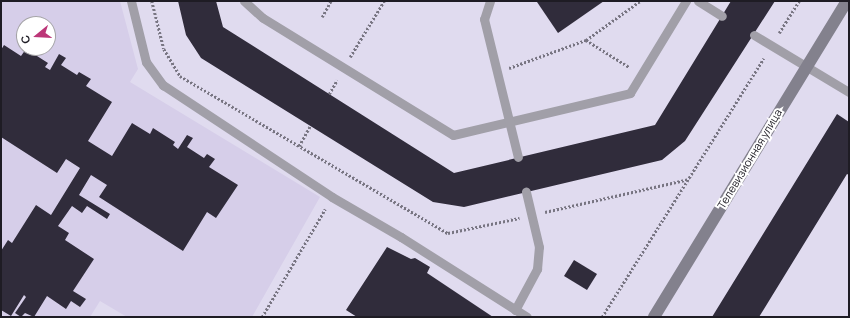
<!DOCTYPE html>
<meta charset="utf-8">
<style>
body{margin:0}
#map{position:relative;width:850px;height:318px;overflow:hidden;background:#e0dbef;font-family:Manrope,sans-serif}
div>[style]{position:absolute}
.built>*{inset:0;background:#d6cee9}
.building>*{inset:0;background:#302c3b}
.path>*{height:2.5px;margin-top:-1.25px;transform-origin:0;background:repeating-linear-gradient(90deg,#787582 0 2px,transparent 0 4px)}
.lane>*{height:9px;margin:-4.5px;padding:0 4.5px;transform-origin:4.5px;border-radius:4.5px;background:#a19fa8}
.secondary>*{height:12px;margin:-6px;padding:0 6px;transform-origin:6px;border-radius:6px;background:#83818d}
span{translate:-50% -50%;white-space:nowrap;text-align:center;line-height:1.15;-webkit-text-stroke:4px #fff;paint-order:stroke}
.street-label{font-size:11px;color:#1e1c24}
.frame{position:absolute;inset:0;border:2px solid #1e1c24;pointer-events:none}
.north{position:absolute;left:16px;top:16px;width:40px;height:40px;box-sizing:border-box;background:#fff;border:1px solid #a5a4a7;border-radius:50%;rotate:252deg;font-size:11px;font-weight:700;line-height:16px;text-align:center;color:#1e1c24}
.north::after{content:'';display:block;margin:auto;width:14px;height:18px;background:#bc3678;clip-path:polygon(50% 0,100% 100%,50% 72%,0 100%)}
</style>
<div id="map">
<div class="built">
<div style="clip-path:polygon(evenodd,1px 1px,120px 1px,138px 69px,130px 82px,320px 197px,252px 317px,127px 317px,100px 301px,90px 317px,1px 317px,1px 1px,24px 24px,48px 24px,48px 48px,24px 48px,24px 24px)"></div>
</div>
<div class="building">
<div style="clip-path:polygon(178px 1px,216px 1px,223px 27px,454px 173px,655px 125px,731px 1px,775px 1px,685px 141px,662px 160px,464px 207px,433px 202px,201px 58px,186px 35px)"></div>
<div style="clip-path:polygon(539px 1px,604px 1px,558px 33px,537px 2px)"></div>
<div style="clip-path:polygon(4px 45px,21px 56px,26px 49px,48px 63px,45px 67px,50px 70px,59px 54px,66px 58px,61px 65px,77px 75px,79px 72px,91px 79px,86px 86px,112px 102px,88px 141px,112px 156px,132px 123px,150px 134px,153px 128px,175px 142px,173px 145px,178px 149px,187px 135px,193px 138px,187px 147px,204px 158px,207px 154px,215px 159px,209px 167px,238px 185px,216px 218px,207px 212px,183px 251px,99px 197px,107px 185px,91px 175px,79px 195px,110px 214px,107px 219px,87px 206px,82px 213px,72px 206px,58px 226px,69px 233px,65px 240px,94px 259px,73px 291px,86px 299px,80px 307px,71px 301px,66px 309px,47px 296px,34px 317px,25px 313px,21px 317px,15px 313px,26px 297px,24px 295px,11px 316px,1px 310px,1px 251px,8px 240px,12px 243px,36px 205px,51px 215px,80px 168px,66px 159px,57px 173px,1px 137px,1px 50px)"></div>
<div style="clip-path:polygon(837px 114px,849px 122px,849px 175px,847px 174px,759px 317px,712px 317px)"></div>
<div style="clip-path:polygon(387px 247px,411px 259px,415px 258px,430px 267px,427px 273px,493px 317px,357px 317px,346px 310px)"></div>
<div style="clip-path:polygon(574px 260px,597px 274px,587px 290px,564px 276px)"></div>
</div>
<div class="path">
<div style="left:152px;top:1px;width:49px;rotate:76deg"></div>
<div style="left:164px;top:49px;width:31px;rotate:59deg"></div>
<div style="left:180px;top:76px;width:311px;rotate:30.4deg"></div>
<div style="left:448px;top:233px;width:73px;rotate:-11.9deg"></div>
<div style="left:322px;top:17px;width:18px;rotate:-61deg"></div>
<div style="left:779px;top:33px;width:38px;rotate:-58deg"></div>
<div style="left:586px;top:40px;width:51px;rotate:32.1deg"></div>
<div style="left:350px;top:57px;width:66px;rotate:-58.7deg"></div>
<div style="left:509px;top:68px;width:82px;rotate:-20deg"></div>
<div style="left:586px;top:40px;width:67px;rotate:-35.8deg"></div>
<div style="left:329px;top:94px;width:16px;rotate:-60deg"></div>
<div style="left:299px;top:146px;width:23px;rotate:-61deg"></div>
<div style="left:545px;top:212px;width:148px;rotate:-12.9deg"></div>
<div style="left:262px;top:317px;width:125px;rotate:-59.7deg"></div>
<div style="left:602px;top:317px;width:305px;rotate:-58deg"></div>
</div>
<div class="lane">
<div style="left:131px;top:1px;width:63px;rotate:76.2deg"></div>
<div style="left:146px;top:62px;width:29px;rotate:54deg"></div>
<div style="left:163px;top:85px;width:203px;rotate:33.5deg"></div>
<div style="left:332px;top:197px;width:80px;rotate:30.1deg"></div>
<div style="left:401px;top:237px;width:149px;rotate:32.4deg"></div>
<div style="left:244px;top:1px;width:25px;rotate:42deg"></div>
<div style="left:263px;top:18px;width:223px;rotate:31.6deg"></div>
<div style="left:453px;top:135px;width:182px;rotate:-13.3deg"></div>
<div style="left:630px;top:93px;width:108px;rotate:-58.7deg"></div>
<div style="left:490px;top:1px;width:19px;rotate:108deg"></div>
<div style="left:484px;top:19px;width:142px;rotate:76.2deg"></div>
<div style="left:698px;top:1px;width:28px;rotate:32deg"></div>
<div style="left:754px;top:35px;width:111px;rotate:31deg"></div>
<div style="left:515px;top:310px;width:47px;rotate:-61.8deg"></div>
<div style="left:537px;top:269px;width:22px;rotate:-85deg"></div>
<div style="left:539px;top:247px;width:57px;rotate:-103.3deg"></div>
</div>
<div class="secondary">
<div style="left:654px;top:317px;width:370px;rotate:-58.6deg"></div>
</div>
<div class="street-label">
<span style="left:750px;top:159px;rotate:-59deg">Телевизионная улица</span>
</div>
<div class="frame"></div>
<div class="north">С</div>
</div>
